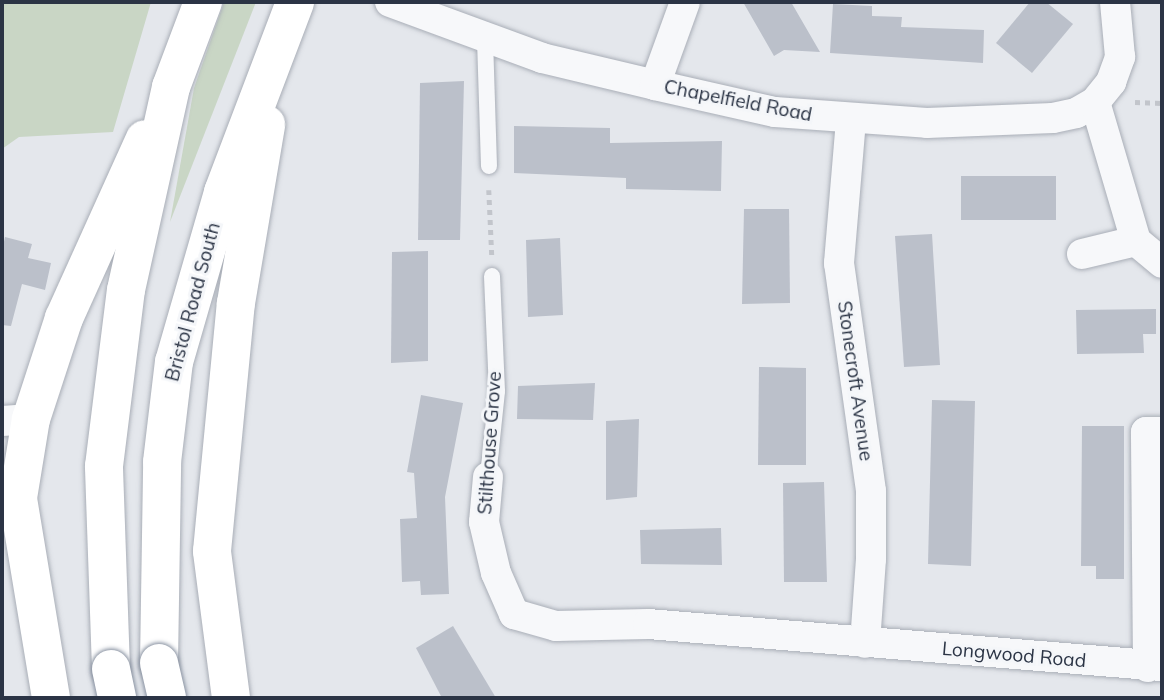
<!DOCTYPE html>
<style>
body{margin:0}
#map{position:relative;width:1164px;height:700px;overflow:hidden;background:#e4e7ec;font-family:Mulish,sans-serif}
div>[style]{position:absolute}
.green>*{inset:0;background:#c9d6c5}
.building>*{inset:0;background:#bbc0ca}
.path>*{height:4.5px;margin-top:-2.25px;transform-origin:0;background:repeating-linear-gradient(90deg,#c2c5cb 0 5px,transparent 0 10px)}
.roads{filter:drop-shadow(0 0 2px #a9aeb7) drop-shadow(0 0 2px #a9aeb7)}
.lane>*{height:16px;margin:-8px;padding:0 8px;transform-origin:8px;border-radius:8px;background:#f7f8fa}
.street>*{height:30px;margin:-15px;padding:0 15px;transform-origin:15px;border-radius:15px;background:#f7f8fa}
.highway>*{height:38px;margin:-19px;padding:0 19px;transform-origin:19px;border-radius:19px;background:#fff}
.bridges{filter:drop-shadow(0 0 2px #8b94a3) drop-shadow(0 0 2px #8b94a3)}
.highway-bridge>*{height:38px;margin:-19px;padding:0 19px;transform-origin:19px;border-radius:19px;background:#fff}
span{translate:-50% -50%;white-space:nowrap;text-align:center;line-height:1.15;-webkit-text-stroke:6px #f4f6f9;paint-order:stroke}
.street-label{font-size:19px;color:#2b3445}
.frame{position:absolute;inset:0;border:4px solid #2b3445;pointer-events:none}
</style>
<div id="map">
<div class="green">
<div style="clip-path:polygon(2px 2px,151px 2px,113px 132px,19px 137px,2px 149px)"></div>
<div style="clip-path:polygon(224px 2px,256px 2px,170px 222px,194px 88px)"></div>
</div>
<div class="building">
<div style="clip-path:polygon(743px 2px,791px 2px,820px 52px,784px 50px,774px 56px)"></div>
<div style="clip-path:polygon(1030px 2px,1046px 2px,1073px 24px,1032px 73px,996px 43px)"></div>
<div style="clip-path:polygon(833px 4px,872px 6px,872px 16px,902px 17px,901px 27px,984px 30px,983px 63px,830px 53px)"></div>
<div style="clip-path:polygon(464px 81px,460px 240px,418px 240px,420px 83px)"></div>
<div style="clip-path:polygon(514px 126px,610px 128px,610px 143px,722px 141px,721px 191px,626px 189px,626px 178px,514px 173px)"></div>
<div style="clip-path:polygon(961px 176px,1056px 176px,1056px 220px,961px 220px)"></div>
<div style="clip-path:polygon(744px 209px,789px 209px,790px 303px,742px 304px)"></div>
<div style="clip-path:polygon(932px 234px,940px 365px,904px 367px,895px 236px)"></div>
<div style="clip-path:polygon(5px 237px,32px 244px,28px 258px,51px 263px,45px 290px,22px 284px,11px 326px,2px 325px,2px 251px)"></div>
<div style="clip-path:polygon(560px 238px,563px 315px,528px 317px,526px 240px)"></div>
<div style="clip-path:polygon(428px 251px,428px 361px,391px 363px,392px 252px)"></div>
<div style="clip-path:polygon(1156px 309px,1156px 334px,1143px 334px,1144px 353px,1077px 354px,1076px 310px)"></div>
<div style="clip-path:polygon(759px 367px,806px 368px,806px 465px,758px 465px)"></div>
<div style="clip-path:polygon(595px 383px,593px 420px,517px 419px,518px 386px)"></div>
<div style="clip-path:polygon(421px 395px,463px 403px,445px 497px,449px 594px,421px 595px,420px 581px,402px 582px,400px 519px,417px 518px,414px 473px,407px 472px)"></div>
<div style="clip-path:polygon(932px 400px,975px 401px,971px 566px,928px 564px)"></div>
<div style="clip-path:polygon(639px 419px,637px 497px,606px 500px,606px 421px)"></div>
<div style="clip-path:polygon(1082px 426px,1124px 426px,1124px 579px,1096px 579px,1096px 566px,1081px 566px)"></div>
<div style="clip-path:polygon(824px 482px,827px 582px,784px 582px,783px 483px)"></div>
<div style="clip-path:polygon(721px 528px,722px 565px,641px 564px,640px 530px)"></div>
<div style="clip-path:polygon(453px 626px,496px 698px,442px 698px,416px 648px)"></div>
</div>
<div class="path">
<div style="left:1135px;top:102px;width:27px;rotate:2deg"></div>
<div style="left:489px;top:190px;width:65px;rotate:87.4deg"></div>
</div>
<div class="roads">
<div class="lane">
<div style="left:485px;top:39px;width:127px;rotate:88.2deg"></div>
<div style="left:488px;top:477px;width:86px;rotate:-84deg"></div>
<div style="left:497px;top:391px;width:115px;rotate:-92.5deg"></div>
</div>
<div class="street">
<div style="left:390px;top:2px;width:162px;rotate:20.2deg"></div>
<div style="left:542px;top:58px;width:116px;rotate:13.4deg"></div>
<div style="left:655px;top:85px;width:123px;rotate:12.7deg"></div>
<div style="left:775px;top:112px;width:152px;rotate:4.1deg"></div>
<div style="left:927px;top:123px;width:126px;rotate:-2.3deg"></div>
<div style="left:1053px;top:118px;width:24px;rotate:-12deg"></div>
<div style="left:1076px;top:113px;width:22px;rotate:-30deg"></div>
<div style="left:1095px;top:102px;width:26px;rotate:-51deg"></div>
<div style="left:1111px;top:82px;width:27px;rotate:-70deg"></div>
<div style="left:1120px;top:57px;width:55px;rotate:-95.2deg"></div>
<div style="left:655px;top:85px;width:88px;rotate:-70.1deg"></div>
<div style="left:1095px;top:102px;width:145px;rotate:73.6deg"></div>
<div style="left:851px;top:120px;width:144px;rotate:94.8deg"></div>
<div style="left:839px;top:263px;width:230px;rotate:82deg"></div>
<div style="left:871px;top:491px;width:68px;rotate:90deg"></div>
<div style="left:871px;top:559px;width:84px;rotate:94.1deg"></div>
<div style="left:1082px;top:254px;width:56px;rotate:-13.5deg"></div>
<div style="left:1136px;top:241px;width:34px;rotate:40deg"></div>
<div style="left:2px;top:421px;width:29px;rotate:-4deg"></div>
<div style="left:488px;top:477px;width:45px;rotate:95.1deg"></div>
<div style="left:484px;top:522px;width:52px;rotate:76.8deg"></div>
<div style="left:496px;top:573px;width:45px;rotate:66.3deg"></div>
<div style="left:514px;top:614px;width:44px;rotate:15.9deg"></div>
<div style="left:556px;top:626px;width:92px;rotate:-1.2deg"></div>
<div style="left:648px;top:624px;width:516px;rotate:4.67deg"></div>
<div style="left:1148px;top:667px;width:235px;rotate:-90.5deg"></div>
<div style="left:1146px;top:432px;width:16px"></div>
</div>
<div class="highway">
<div style="left:159px;top:663px;width:201px;rotate:-89.1deg"></div>
<div style="left:162px;top:462px;width:101px;rotate:-83.2deg"></div>
<div style="left:174px;top:362px;width:177px;rotate:-73.9deg"></div>
<div style="left:223px;top:192px;width:203px;rotate:-69.2deg"></div>
<div style="left:111px;top:669px;width:203px;rotate:-92deg"></div>
<div style="left:104px;top:466px;width:177px;rotate:-82.9deg"></div>
<div style="left:126px;top:290px;width:208px;rotate:-77.5deg"></div>
<div style="left:171px;top:87px;width:91px;rotate:-69.4deg"></div>
<div style="left:51px;top:698px;width:203px;rotate:-99.4deg"></div>
<div style="left:18px;top:498px;width:80px;rotate:-80.7deg"></div>
<div style="left:31px;top:419px;width:106px;rotate:-71.9deg"></div>
<div style="left:64px;top:318px;width:196px;rotate:-65.7deg"></div>
<div style="left:231px;top:698px;width:148px;rotate:-97.4deg"></div>
<div style="left:212px;top:551px;width:249px;rotate:-84.5deg"></div>
<div style="left:236px;top:303px;width:181px;rotate:-80.4deg"></div>
</div>
</div>
<div class="bridges">
<div class="highway-bridge">
<div style="left:159px;top:663px;width:36px;rotate:77deg"></div>
<div style="left:111px;top:669px;width:30px;rotate:78deg"></div>
</div>
</div>
<div class="street-label">
<span style="left:738px;top:101px;rotate:11deg">Chapelfield Road</span>
<span style="left:193px;top:302px;rotate:-75deg">Bristol Road South</span>
<span style="left:855px;top:381px;rotate:82deg">Stonecroft Avenue</span>
<span style="left:490px;top:443px;rotate:-86deg">Stilthouse Grove</span>
<span style="left:1014px;top:655px;rotate:5deg">Longwood Road</span>
</div>
<div class="frame"></div>
</div>
